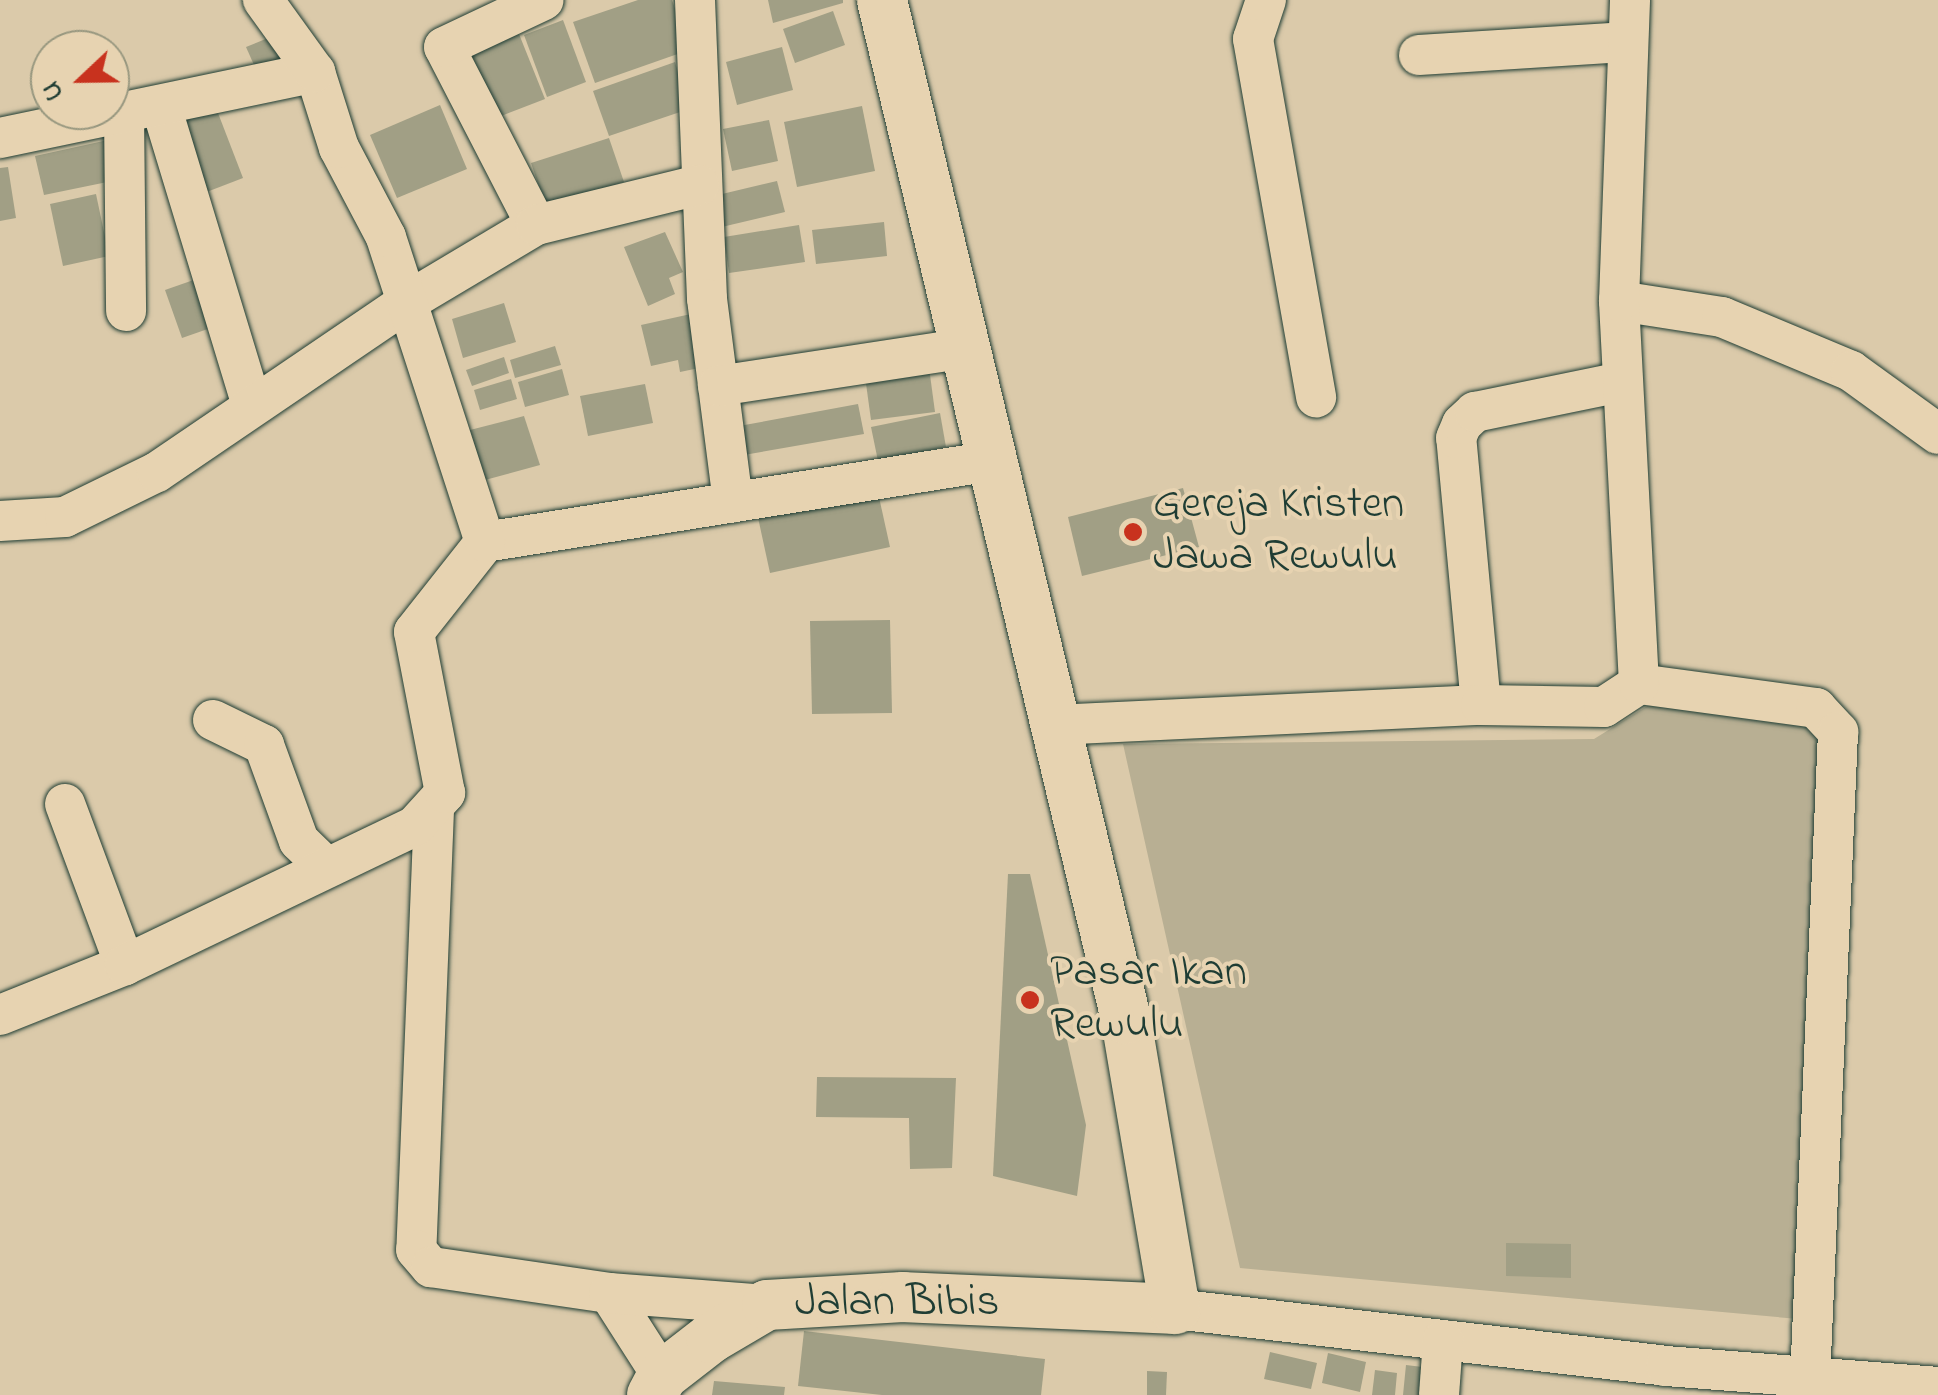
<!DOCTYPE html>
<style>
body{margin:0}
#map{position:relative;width:1938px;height:1395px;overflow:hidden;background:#dbcaaa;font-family:"Indie Flower",sans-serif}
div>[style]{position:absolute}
.green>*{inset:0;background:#b8af93}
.building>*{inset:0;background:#a19f85}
.roads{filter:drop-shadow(0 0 2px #1f3d34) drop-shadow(0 0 2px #1f3d34)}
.minor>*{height:40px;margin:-20px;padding:0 20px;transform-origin:20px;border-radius:20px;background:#e7d3b1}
.major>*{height:50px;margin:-25px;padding:0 25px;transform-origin:25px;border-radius:25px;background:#e7d3b1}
.dots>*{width:28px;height:28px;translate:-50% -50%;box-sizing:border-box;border:5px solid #e7d3b1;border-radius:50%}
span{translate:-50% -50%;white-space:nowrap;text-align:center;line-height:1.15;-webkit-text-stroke:8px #e7d3b1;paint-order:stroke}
.poi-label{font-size:45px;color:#1f3d34}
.left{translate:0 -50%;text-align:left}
.street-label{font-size:45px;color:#1f3d34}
.north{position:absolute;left:30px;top:30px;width:100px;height:100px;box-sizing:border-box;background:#e7d3b1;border:2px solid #97977f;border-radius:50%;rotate:248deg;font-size:28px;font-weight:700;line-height:40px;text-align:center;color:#1f3d34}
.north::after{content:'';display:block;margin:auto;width:35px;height:45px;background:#c8321e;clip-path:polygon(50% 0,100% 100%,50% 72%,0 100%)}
</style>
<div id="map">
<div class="green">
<div style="clip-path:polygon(1665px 695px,1823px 705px,1798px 1319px,1240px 1268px,1123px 744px,1594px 739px)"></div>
</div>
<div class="building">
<div style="clip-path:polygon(638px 0,672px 0,689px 50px,595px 83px,573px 22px)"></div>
<div style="clip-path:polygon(768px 0,843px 0,843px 3px,773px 23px)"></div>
<div style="clip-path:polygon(833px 11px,845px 45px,795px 63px,783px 29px)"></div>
<div style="clip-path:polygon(563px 20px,586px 82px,547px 97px,524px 35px)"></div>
<div style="clip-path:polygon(519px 34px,545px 99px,496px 118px,471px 53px)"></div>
<div style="clip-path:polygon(273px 36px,285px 64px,258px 74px,246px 47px)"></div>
<div style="clip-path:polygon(782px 47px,793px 90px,737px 105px,726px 62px)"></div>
<div style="clip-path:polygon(675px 62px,689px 109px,609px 136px,593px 91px)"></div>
<div style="clip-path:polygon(213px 100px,243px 178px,204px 193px,175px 114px)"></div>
<div style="clip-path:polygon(440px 105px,467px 169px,397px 198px,370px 135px)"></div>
<div style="clip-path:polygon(862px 106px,875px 171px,797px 187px,784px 122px)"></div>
<div style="clip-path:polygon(769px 120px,778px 161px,732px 171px,723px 129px)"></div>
<div style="clip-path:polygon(609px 138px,624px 182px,546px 207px,531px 163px)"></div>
<div style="clip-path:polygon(108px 140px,117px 180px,44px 195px,35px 156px)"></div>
<div style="clip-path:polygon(8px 167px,16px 218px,0 221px,0 168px)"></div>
<div style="clip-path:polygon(777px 181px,785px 212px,709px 230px,701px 199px)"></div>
<div style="clip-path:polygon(96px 194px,109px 256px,63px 266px,50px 204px)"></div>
<div style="clip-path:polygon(884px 222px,887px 256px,816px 264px,812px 230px)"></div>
<div style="clip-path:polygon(799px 225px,805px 262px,729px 273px,724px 237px)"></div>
<div style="clip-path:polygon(665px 232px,683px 272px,669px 278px,675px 294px,648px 306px,624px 247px)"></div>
<div style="clip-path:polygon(205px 276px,222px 324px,182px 338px,165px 290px)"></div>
<div style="clip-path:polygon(504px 303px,516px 342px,463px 358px,452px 319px)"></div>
<div style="clip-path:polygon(700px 312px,704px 367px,680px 372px,678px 360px,651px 366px,641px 325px)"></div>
<div style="clip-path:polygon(555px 346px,561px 365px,515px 378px,510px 360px)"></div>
<div style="clip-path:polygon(504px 357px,509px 373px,472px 386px,466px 370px)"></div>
<div style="clip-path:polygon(928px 360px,935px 412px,871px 420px,864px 369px)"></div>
<div style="clip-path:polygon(562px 369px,569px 395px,525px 407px,518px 382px)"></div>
<div style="clip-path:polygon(511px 379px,517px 399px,480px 410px,474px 390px)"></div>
<div style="clip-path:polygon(645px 384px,653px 423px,588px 436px,580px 396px)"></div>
<div style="clip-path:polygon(858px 404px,864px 434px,744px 455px,739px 426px)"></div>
<div style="clip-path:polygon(940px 413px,946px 447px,878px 461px,871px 427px)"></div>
<div style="clip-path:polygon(524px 416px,540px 465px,485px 480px,470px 430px)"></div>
<div style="clip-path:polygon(877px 488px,890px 547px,770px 573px,757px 513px)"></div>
<div style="clip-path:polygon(1183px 488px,1199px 547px,1082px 576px,1068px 517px)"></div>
<div style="clip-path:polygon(890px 620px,892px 713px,812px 714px,810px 621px)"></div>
<div style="clip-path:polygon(1008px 874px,1030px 874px,1086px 1125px,1077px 1196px,993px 1176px)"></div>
<div style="clip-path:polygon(817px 1077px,956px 1078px,952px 1168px,910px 1169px,909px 1118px,816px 1117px)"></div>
<div style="clip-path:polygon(1506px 1243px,1571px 1244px,1571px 1278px,1506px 1276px)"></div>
<div style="clip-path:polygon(804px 1331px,1045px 1359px,1041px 1395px,882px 1395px,798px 1386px)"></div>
<div style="clip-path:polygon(1270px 1352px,1317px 1363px,1311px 1389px,1264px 1379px)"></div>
<div style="clip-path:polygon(1328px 1353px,1366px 1362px,1360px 1392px,1322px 1383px)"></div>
<div style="clip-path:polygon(1406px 1365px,1431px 1368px,1429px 1395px,1403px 1395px)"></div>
<div style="clip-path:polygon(1375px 1370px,1397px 1373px,1395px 1395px,1372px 1395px)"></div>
<div style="clip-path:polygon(1147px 1371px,1167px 1372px,1166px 1395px,1147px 1395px)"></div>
<div style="clip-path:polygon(714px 1381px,785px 1387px,784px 1395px,712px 1395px)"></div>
</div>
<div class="roads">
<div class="minor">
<div style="left:695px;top:0;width:299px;rotate:87.7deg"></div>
<div style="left:707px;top:299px;width:205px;rotate:82.7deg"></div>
<div style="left:1266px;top:0;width:41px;rotate:108.4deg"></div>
<div style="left:1253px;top:39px;width:364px;rotate:80deg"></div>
<div style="left:1419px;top:55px;width:209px;rotate:-3.6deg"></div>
<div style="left:161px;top:106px;width:313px;rotate:73.1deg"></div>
<div style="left:124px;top:112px;width:199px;rotate:89.4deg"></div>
<div style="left:0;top:138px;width:322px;rotate:-11.8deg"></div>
<div style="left:536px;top:225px;width:200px;rotate:-117.3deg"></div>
<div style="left:444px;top:47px;width:110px;rotate:-25.2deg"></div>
<div style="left:1619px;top:301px;width:104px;rotate:8.8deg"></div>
<div style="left:1722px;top:317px;width:140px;rotate:22.7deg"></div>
<div style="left:1851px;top:371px;width:107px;rotate:35.9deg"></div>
<div style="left:718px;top:386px;width:250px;rotate:-8.7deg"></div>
<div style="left:0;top:521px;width:65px;rotate:-3.5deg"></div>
<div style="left:65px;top:517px;width:102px;rotate:-26.1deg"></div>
<div style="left:157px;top:472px;width:306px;rotate:-34.2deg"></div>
<div style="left:410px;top:300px;width:147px;rotate:-30.8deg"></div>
<div style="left:536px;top:225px;width:168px;rotate:-13.8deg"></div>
<div style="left:485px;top:542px;width:513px;rotate:-9.08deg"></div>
<div style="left:1639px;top:684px;width:179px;rotate:7.7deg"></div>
<div style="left:1816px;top:708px;width:33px;rotate:47deg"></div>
<div style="left:1838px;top:732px;width:649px;rotate:92.47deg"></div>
<div style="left:1481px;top:705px;width:268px;rotate:-95.3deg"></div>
<div style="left:1456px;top:438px;width:15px;rotate:-67deg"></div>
<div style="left:1462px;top:424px;width:18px;rotate:-43deg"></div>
<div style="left:1475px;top:412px;width:149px;rotate:-11.6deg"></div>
<div style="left:213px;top:720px;width:57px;rotate:26.1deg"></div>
<div style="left:264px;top:745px;width:102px;rotate:70deg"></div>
<div style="left:299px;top:841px;width:33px;rotate:44deg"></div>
<div style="left:1054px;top:725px;width:427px;rotate:-2.7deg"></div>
<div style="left:1481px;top:705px;width:123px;rotate:0.9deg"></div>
<div style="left:1604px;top:707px;width:42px;rotate:-33.3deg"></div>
<div style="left:1639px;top:684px;width:384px;rotate:-93deg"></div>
<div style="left:1619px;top:301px;width:301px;rotate:-87.9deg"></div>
<div style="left:65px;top:804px;width:172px;rotate:69.6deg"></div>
<div style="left:434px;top:810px;width:440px;rotate:92.3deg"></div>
<div style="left:416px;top:1250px;width:23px;rotate:49deg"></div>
<div style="left:431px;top:1267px;width:180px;rotate:8.3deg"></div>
<div style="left:609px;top:1293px;width:98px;rotate:57.4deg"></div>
<div style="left:0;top:1015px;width:135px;rotate:-21.8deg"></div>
<div style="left:125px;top:965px;width:322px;rotate:-25.6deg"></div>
<div style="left:415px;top:826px;width:45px;rotate:-47.7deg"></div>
<div style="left:445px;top:793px;width:164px;rotate:-100.9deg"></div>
<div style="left:414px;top:632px;width:115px;rotate:-51.7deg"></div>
<div style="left:485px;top:542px;width:321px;rotate:-108deg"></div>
<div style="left:386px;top:237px;width:101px;rotate:-117.8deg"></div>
<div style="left:339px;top:148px;width:80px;rotate:-107.5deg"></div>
<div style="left:315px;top:72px;width:89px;rotate:-125.8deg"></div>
<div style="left:609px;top:1293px;width:158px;rotate:4.3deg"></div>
<div style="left:1175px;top:1309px;width:494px;rotate:6.6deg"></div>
<div style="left:1666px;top:1366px;width:273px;rotate:4.4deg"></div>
<div style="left:1439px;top:1395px;width:55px;rotate:-85.8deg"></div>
</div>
<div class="major">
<div style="left:652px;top:1395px;width:21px;rotate:-62deg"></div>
<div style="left:662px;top:1376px;width:62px;rotate:-37.8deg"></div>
<div style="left:711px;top:1338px;width:65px;rotate:-30.5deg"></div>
<div style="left:767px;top:1305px;width:136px;rotate:-3.4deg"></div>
<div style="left:903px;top:1297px;width:272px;rotate:2.5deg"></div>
<div style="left:1175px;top:1309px;width:294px;rotate:-99.6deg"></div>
<div style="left:1126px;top:1019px;width:1048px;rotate:-103.47deg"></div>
</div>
</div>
<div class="dots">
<div style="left:1133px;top:532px;background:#c8321e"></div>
<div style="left:1030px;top:1000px;background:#c8321e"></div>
</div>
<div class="poi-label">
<span class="left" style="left:1153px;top:532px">Gereja Kristen<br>Jawa Rewulu</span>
<span class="left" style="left:1050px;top:1000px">Pasar Ikan<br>Rewulu</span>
</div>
<div class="street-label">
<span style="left:897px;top:1304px">Jalan Bibis</span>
</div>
<div class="north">U</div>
</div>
